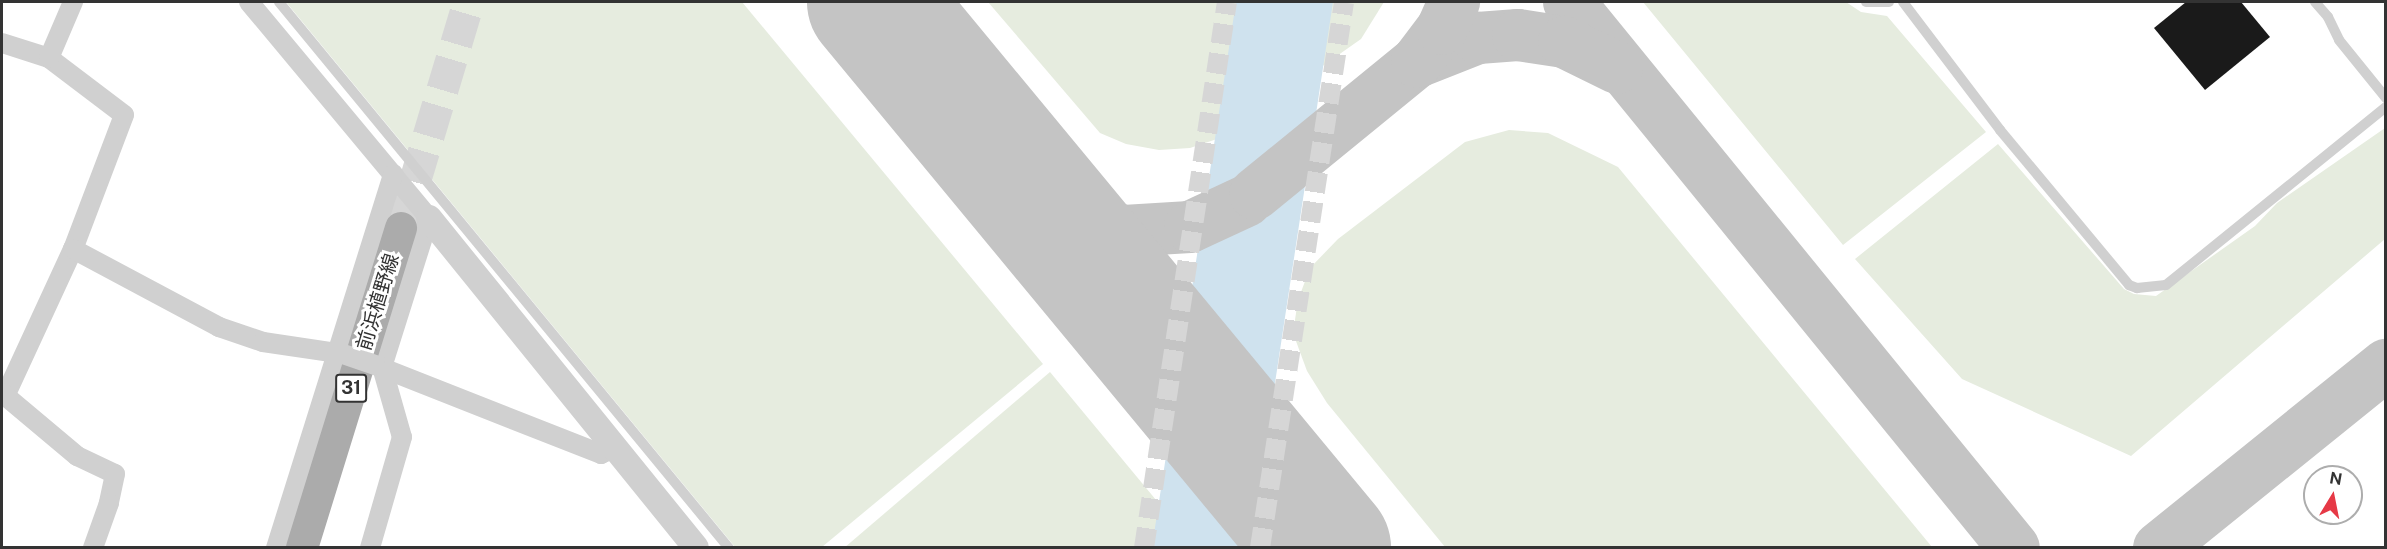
<!DOCTYPE html>
<meta charset="utf-8">
<style>
body{margin:0}
#map{position:relative;width:2387px;height:549px;overflow:hidden;background:#fff;font-family:"Public Sans","Noto Sans JP",sans-serif}
div>[style]{position:absolute}
.green>*{inset:0;background:#e6ecdf}
.water>*{inset:0;background:#cfe2ee}
.taxiway>*{height:52px;margin:-26px;padding:0 26px;transform-origin:26px;border-radius:26px;background:#c4c4c4}
.runway>*{height:132px;margin:-66px;padding:0 66px;transform-origin:66px;border-radius:66px;background:#c4c4c4}
.building>*{inset:0;background:#1a1a1a}
.minor-tunnel>*{height:20px;margin-top:-10px;transform-origin:0;background:repeating-linear-gradient(90deg,#d6d6d6 0 20px,transparent 0 30px)}
.primary-tunnel>*{height:32px;margin-top:-16px;transform-origin:0;background:repeating-linear-gradient(90deg,#d6d6d6 0 32px,transparent 0 48px)}
.service>*{height:10px;margin:-5px;padding:0 5px;transform-origin:5px;border-radius:5px;background:#d0d0d0}
.minor>*{height:20px;margin:-10px;padding:0 10px;transform-origin:10px;border-radius:10px;background:#d0d0d0}
.tertiary>*{height:26px;margin:-13px;padding:0 13px;transform-origin:13px;border-radius:13px;background:#d0d0d0}
.primary>*{height:32px;margin:-16px;padding:0 16px;transform-origin:16px;border-radius:16px;background:#ababab}
.minor-bridge>*{height:20px;margin:-10px;padding:0 10px;transform-origin:10px;border-radius:10px;background:#d0d0d0}
span{translate:-50% -50%;white-space:nowrap;text-align:center;line-height:1.15;-webkit-text-stroke:6px #fff;paint-order:stroke}
.shield-label span{padding:2px 4px;background:#fff;border:2px solid;border-radius:4px;-webkit-text-stroke-width:0}
.shield-label{font-size:18px;color:#333;font-weight:700}
.street-label{font-size:20px;color:#333}
.frame{position:absolute;inset:0;border:3px solid #333;pointer-events:none}
.north{position:absolute;left:2303px;top:465px;width:60px;height:60px;box-sizing:border-box;background:#fff;border:2px solid #adadad;border-radius:50%;rotate:10deg;font-size:16px;font-weight:700;line-height:24px;text-align:center;color:#333}
.north::after{content:'';display:block;margin:auto;width:21px;height:27px;background:#e63946;clip-path:polygon(50% 0,100% 100%,50% 72%,0 100%)}
</style>
<div id="map">
<div class="green">
<div style="clip-path:polygon(286px 2px,742px 2px,1043px 364px,822px 547px,735px 547px)"></div>
<div style="clip-path:polygon(988px 2px,1384px 2px,1361px 39px,1220px 138px,1190px 148px,1159px 150px,1126px 144px,1100px 133px)"></div>
<div style="clip-path:polygon(1643px 2px,1846px 2px,1861px 12px,1887px 16px,1986px 132px,1843px 245px)"></div>
<div style="clip-path:polygon(2385px 128px,2385px 239px,2131px 456px,1962px 379px,1855px 259px,1998px 144px,2124px 289px,2134px 294px,2156px 296px,2255px 226px,2277px 203px)"></div>
<div style="clip-path:polygon(1509px 130px,1548px 133px,1618px 167px,1932px 547px,1445px 547px,1327px 403px,1307px 371px,1293px 333px,1298px 300px,1310px 268px,1338px 239px,1465px 142px)"></div>
<div style="clip-path:polygon(1050px 372px,1195px 547px,844px 548px)"></div>
</div>
<div class="water">
<div style="clip-path:polygon(1236px 2px,1333px 2px,1250px 547px,1152px 547px)"></div>
</div>
<div class="taxiway">
<div style="left:1569px;top:2px;width:704px;rotate:50.82deg"></div>
<div style="left:1417px;top:62px;width:66px;rotate:-21.5deg"></div>
<div style="left:1478px;top:38px;width:40px;rotate:-4.3deg"></div>
<div style="left:1518px;top:35px;width:47px;rotate:8.7deg"></div>
<div style="left:1564px;top:42px;width:59px;rotate:26.1deg"></div>
<div style="left:1010px;top:167px;width:67px;rotate:40.8deg"></div>
<div style="left:1061px;top:211px;width:66px;rotate:17.6deg"></div>
<div style="left:1124px;top:231px;width:66px;rotate:-3.5deg"></div>
<div style="left:1190px;top:227px;width:62px;rotate:-24.9deg"></div>
<div style="left:1255px;top:194px;width:209px;rotate:-39.2deg"></div>
<div style="left:1417px;top:62px;width:41px;rotate:-52.9deg"></div>
<div style="left:1442px;top:29px;width:30px;rotate:-66deg"></div>
<div style="left:2159px;top:548px;width:292px;rotate:-38.9deg"></div>
</div>
<div class="runway">
<div style="left:873px;top:2px;width:709px;rotate:50.38deg"></div>
</div>
<div class="building">
<div style="clip-path:polygon(2186px 2px,2241px 2px,2270px 37px,2205px 90px,2154px 28px)"></div>
</div>
<div class="minor-tunnel">
<div style="left:1144px;top:548px;width:552px;rotate:-81.36deg"></div>
<div style="left:1260px;top:548px;width:552px;rotate:-81.25deg"></div>
</div>
<div class="primary-tunnel">
<div style="left:401px;top:228px;width:236px;rotate:-73.3deg"></div>
</div>
<div class="service">
<div style="left:279px;top:2px;width:708px;rotate:50.51deg"></div>
<div style="left:1866px;top:2px;width:23px"></div>
<div style="left:1903px;top:2px;width:161px;rotate:52.8deg"></div>
<div style="left:2000px;top:130px;width:202px;rotate:50.2deg"></div>
<div style="left:2129px;top:285px;width:9px;rotate:21deg"></div>
<div style="left:2137px;top:288px;width:29px;rotate:-6deg"></div>
<div style="left:2166px;top:285px;width:283px;rotate:-39deg"></div>
<div style="left:2315px;top:2px;width:20px;rotate:49deg"></div>
<div style="left:2328px;top:17px;width:25px;rotate:64deg"></div>
<div style="left:2339px;top:40px;width:75px;rotate:51deg"></div>
</div>
<div class="minor">
<div style="left:249px;top:2px;width:281px;rotate:50.2deg"></div>
<div style="left:429px;top:218px;width:156px;rotate:107.5deg"></div>
<div style="left:382px;top:367px;width:73px;rotate:74.1deg"></div>
<div style="left:402px;top:437px;width:116px;rotate:106.1deg"></div>
<div style="left:2px;top:43px;width:49px;rotate:17.7deg"></div>
<div style="left:49px;top:58px;width:94px;rotate:37.2deg"></div>
<div style="left:124px;top:115px;width:143px;rotate:110.8deg"></div>
<div style="left:73px;top:249px;width:160px;rotate:114.8deg"></div>
<div style="left:49px;top:58px;width:61px;rotate:-66.8deg"></div>
<div style="left:73px;top:249px;width:166px;rotate:28.1deg"></div>
<div style="left:219px;top:327px;width:46px;rotate:18.8deg"></div>
<div style="left:263px;top:342px;width:81px;rotate:8.5deg"></div>
<div style="left:375px;top:365px;width:243px;rotate:21.5deg"></div>
<div style="left:601px;top:454px;width:14px;rotate:-25deg"></div>
<div style="left:2px;top:393px;width:98px;rotate:40deg"></div>
<div style="left:77px;top:456px;width:42px;rotate:25.3deg"></div>
<div style="left:115px;top:474px;width:30px;rotate:102deg"></div>
<div style="left:109px;top:503px;width:48px;rotate:109.6deg"></div>
<div style="left:276px;top:548px;width:392px;rotate:-72.6deg"></div>
</div>
<div class="tertiary">
<div style="left:429px;top:218px;width:424px;rotate:51deg"></div>
</div>
<div class="primary">
<div style="left:302px;top:548px;width:335px;rotate:-72.8deg"></div>
</div>
<div class="minor-bridge">
<div style="left:343px;top:354px;width:34px;rotate:19deg"></div>
</div>
<div class="shield-label">
<span style="left:351px;top:388px">31</span>
</div>
<div class="street-label">
<span style="left:378px;top:302px;rotate:-73deg">前浜植野線</span>
</div>
<div class="frame"></div>
<div class="north">N</div>
</div>
